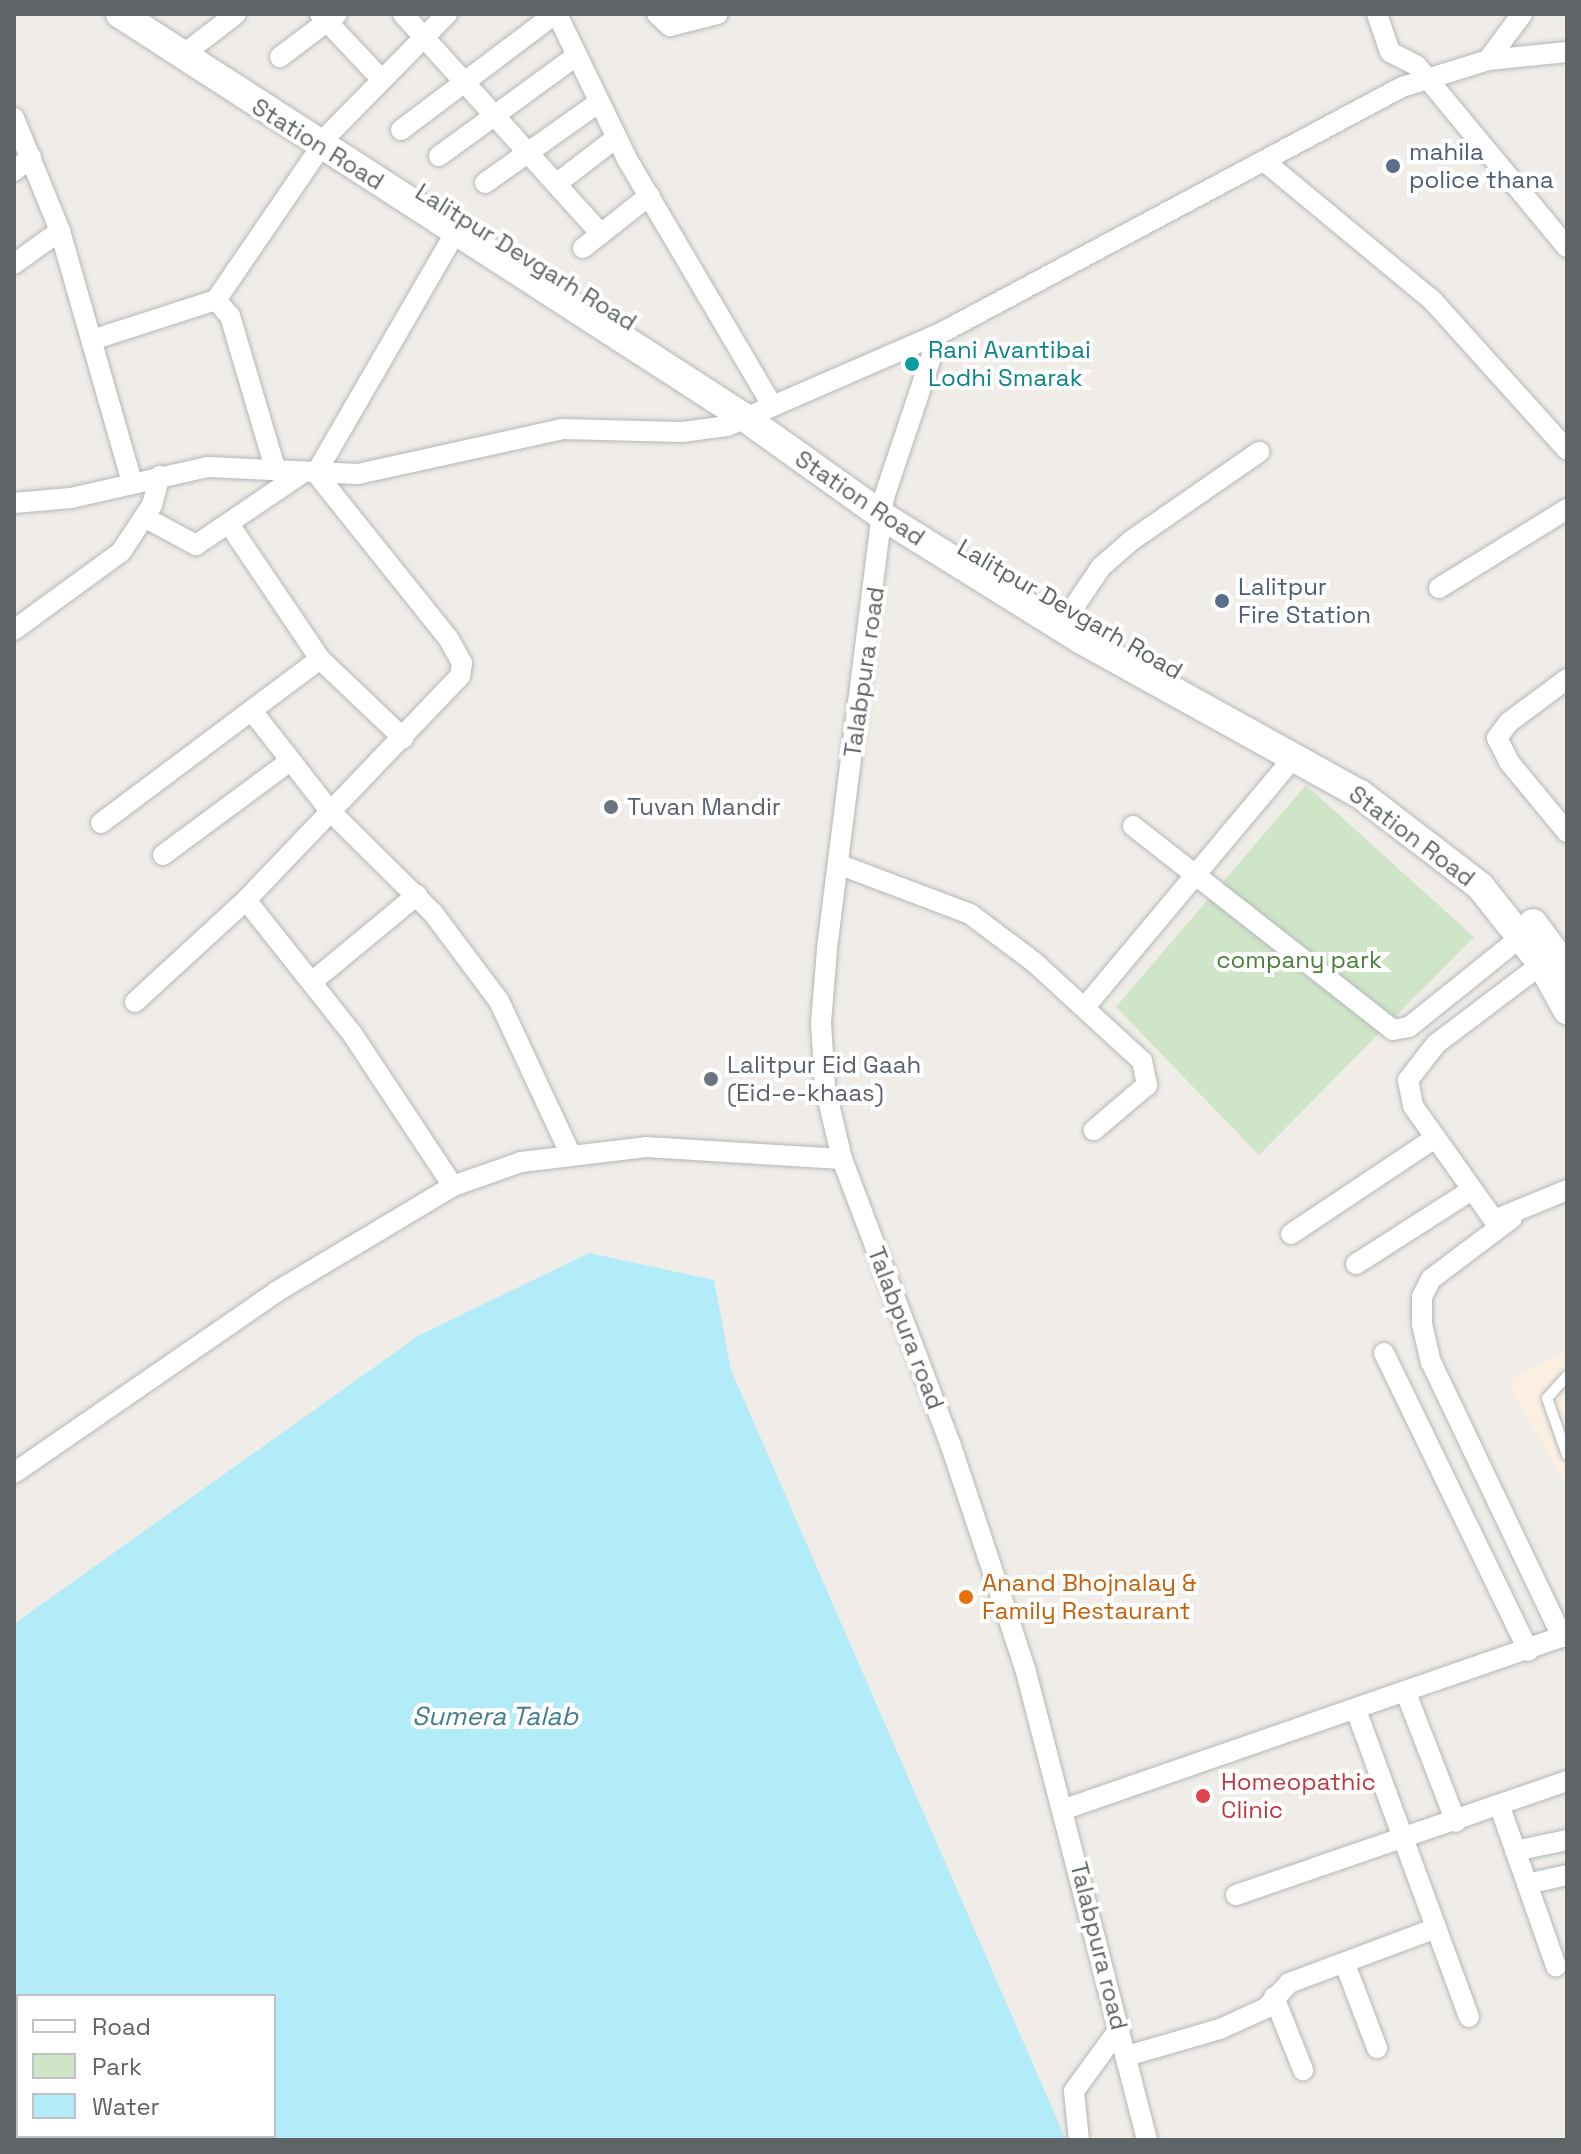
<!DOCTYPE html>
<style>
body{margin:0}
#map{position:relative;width:1581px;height:2154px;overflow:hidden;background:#f0ece8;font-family:"Space Grotesk",sans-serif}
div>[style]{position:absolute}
.commercial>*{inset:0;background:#fbefe2}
.green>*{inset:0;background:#cfe5c7}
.water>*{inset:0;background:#b1ecf8}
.roads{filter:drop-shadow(0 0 2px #b3b7b9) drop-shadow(0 0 2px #b3b7b9)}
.service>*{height:10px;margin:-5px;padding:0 5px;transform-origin:5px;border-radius:5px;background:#fff}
.minor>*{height:20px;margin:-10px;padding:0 10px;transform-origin:10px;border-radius:10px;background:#fff}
.secondary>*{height:28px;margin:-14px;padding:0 14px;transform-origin:14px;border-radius:14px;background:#fff}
.dots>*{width:22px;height:22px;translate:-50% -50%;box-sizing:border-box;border:4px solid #fff;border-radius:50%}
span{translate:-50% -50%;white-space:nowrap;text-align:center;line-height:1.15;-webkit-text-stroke:8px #fff;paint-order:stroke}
.street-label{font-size:24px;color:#5f6567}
.service-label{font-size:24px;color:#4e5e75}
.left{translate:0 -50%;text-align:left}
.culture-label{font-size:24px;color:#0d838f}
.worship-label{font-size:24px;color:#5b616d}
.park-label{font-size:24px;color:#4c803d}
.food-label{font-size:24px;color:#c56008}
.health-label{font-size:24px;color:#be3a42}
.water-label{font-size:26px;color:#437d90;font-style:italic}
.frame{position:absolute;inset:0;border:16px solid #5f6567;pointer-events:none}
.legend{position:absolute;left:16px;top:1994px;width:260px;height:144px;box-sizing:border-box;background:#fff;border:2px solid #bfc1c2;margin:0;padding:10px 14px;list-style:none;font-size:24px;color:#5f6567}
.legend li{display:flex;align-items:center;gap:16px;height:40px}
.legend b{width:40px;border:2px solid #bfc1c2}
</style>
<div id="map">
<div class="commercial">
<div style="clip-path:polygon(1567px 1349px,1567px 1487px,1508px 1382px)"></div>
</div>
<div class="green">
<div style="clip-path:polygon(1306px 785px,1474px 937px,1259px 1155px,1116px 1007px)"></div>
</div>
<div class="water">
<div style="clip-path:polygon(evenodd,589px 1253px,714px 1280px,731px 1370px,1066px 2140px,14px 2140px,14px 1624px,418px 1336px,589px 1253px,18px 1996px,274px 1996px,274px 2136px,18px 2136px,18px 1996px)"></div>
</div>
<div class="roads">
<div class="service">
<div style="left:1567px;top:1376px;width:30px;rotate:132deg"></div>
<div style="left:1547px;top:1398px;width:60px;rotate:70.7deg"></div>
</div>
<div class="minor">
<div style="left:320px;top:14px;width:88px;rotate:46.8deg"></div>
<div style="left:403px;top:14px;width:296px;rotate:48deg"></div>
<div style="left:557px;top:14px;width:161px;rotate:64.2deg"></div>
<div style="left:627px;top:159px;width:286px;rotate:59.5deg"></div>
<div style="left:657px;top:14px;width:18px;rotate:43deg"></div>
<div style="left:670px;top:26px;width:49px;rotate:-14deg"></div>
<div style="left:1377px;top:14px;width:40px;rotate:71.1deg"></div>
<div style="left:1390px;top:52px;width:30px;rotate:27deg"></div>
<div style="left:1417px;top:66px;width:235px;rotate:50.4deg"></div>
<div style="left:193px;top:47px;width:54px;rotate:-37.5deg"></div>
<div style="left:280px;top:57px;width:71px;rotate:-37deg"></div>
<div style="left:1488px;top:60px;width:57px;rotate:-53.5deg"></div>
<div style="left:14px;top:118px;width:122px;rotate:67.8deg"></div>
<div style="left:60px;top:231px;width:261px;rotate:74deg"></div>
<div style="left:401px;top:130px;width:193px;rotate:-37deg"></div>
<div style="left:330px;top:133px;width:167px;rotate:-45.5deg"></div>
<div style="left:439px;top:156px;width:168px;rotate:-36.1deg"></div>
<div style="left:1264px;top:161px;width:219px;rotate:39.6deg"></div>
<div style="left:1433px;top:301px;width:200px;rotate:48deg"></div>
<div style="left:14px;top:171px;width:22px;rotate:-39deg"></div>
<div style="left:485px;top:183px;width:138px;rotate:-35.3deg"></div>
<div style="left:556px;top:184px;width:76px;rotate:-37.5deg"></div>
<div style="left:583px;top:248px;width:85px;rotate:-38.3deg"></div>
<div style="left:14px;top:264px;width:57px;rotate:-35.7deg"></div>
<div style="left:216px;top:300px;width:184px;rotate:-55.6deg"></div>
<div style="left:939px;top:334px;width:172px;rotate:108.6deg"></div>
<div style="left:884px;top:497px;width:457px;rotate:97.2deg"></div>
<div style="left:827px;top:950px;width:73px;rotate:94.7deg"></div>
<div style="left:821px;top:1023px;width:64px;rotate:86.4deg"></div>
<div style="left:825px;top:1087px;width:74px;rotate:76.7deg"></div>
<div style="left:842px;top:1159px;width:304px;rotate:69.2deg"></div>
<div style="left:950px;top:1443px;width:237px;rotate:71.6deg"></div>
<div style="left:1025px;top:1668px;width:488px;rotate:75.5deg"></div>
<div style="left:92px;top:340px;width:130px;rotate:-17.9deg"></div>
<div style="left:216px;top:300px;width:21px;rotate:49deg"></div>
<div style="left:230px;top:316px;width:159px;rotate:73.5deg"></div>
<div style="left:14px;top:503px;width:57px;rotate:-5deg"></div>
<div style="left:71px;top:498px;width:140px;rotate:-12.8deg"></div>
<div style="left:208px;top:467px;width:150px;rotate:2.7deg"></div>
<div style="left:358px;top:474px;width:209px;rotate:-12.4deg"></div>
<div style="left:562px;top:429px;width:120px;rotate:1.4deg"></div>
<div style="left:682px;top:432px;width:45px;rotate:-7.6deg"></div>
<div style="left:727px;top:426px;width:231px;rotate:-23.5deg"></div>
<div style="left:939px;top:334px;width:525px;rotate:-28.08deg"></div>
<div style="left:1402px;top:87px;width:90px;rotate:-17.4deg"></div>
<div style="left:1488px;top:60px;width:79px;rotate:-5.8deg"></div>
<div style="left:146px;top:518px;width:57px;rotate:28.4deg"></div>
<div style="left:196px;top:545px;width:130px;rotate:-34.1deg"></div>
<div style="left:229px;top:524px;width:163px;rotate:56deg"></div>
<div style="left:320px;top:659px;width:115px;rotate:43.6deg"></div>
<div style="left:1439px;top:588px;width:150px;rotate:-31.7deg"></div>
<div style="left:1070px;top:613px;width:55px;rotate:-56deg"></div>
<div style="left:1101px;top:567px;width:41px;rotate:-41.1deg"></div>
<div style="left:1132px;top:540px;width:155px;rotate:-34.7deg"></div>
<div style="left:14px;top:630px;width:132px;rotate:-36.1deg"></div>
<div style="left:121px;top:552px;width:56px;rotate:-56.6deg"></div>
<div style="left:152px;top:505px;width:30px;rotate:-75deg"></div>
<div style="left:1567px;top:679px;width:72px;rotate:143.4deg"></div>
<div style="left:1509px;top:722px;width:20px;rotate:127deg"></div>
<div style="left:1497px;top:738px;width:27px;rotate:63deg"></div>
<div style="left:1509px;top:762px;width:91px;rotate:50.4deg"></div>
<div style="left:252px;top:711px;width:128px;rotate:52deg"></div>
<div style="left:331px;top:812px;width:144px;rotate:44.7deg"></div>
<div style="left:433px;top:913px;width:110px;rotate:53.1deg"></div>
<div style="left:499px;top:1001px;width:168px;rotate:65deg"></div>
<div style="left:101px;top:823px;width:274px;rotate:-36.8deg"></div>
<div style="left:1133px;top:826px;width:330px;rotate:38.1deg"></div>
<div style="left:1393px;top:1030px;width:16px;rotate:-11deg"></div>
<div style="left:1409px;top:1027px;width:144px;rotate:-38.8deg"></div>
<div style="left:163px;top:855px;width:158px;rotate:-36.5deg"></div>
<div style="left:838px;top:864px;width:141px;rotate:20.7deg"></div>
<div style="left:970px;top:914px;width:80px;rotate:36.9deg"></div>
<div style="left:1034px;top:962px;width:147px;rotate:42.5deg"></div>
<div style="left:1142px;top:1061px;width:25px;rotate:78deg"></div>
<div style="left:1147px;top:1085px;width:70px;rotate:139.7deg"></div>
<div style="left:246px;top:900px;width:172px;rotate:51.6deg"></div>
<div style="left:353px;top:1035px;width:181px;rotate:56.5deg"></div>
<div style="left:1551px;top:957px;width:144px;rotate:142.9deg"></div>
<div style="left:1436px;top:1044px;width:46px;rotate:127.9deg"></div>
<div style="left:1408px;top:1080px;width:26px;rotate:79deg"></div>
<div style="left:1413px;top:1106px;width:140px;rotate:54.6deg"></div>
<div style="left:1494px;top:1220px;width:79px;rotate:-22.3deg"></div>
<div style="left:313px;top:981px;width:135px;rotate:-39.6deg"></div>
<div style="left:135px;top:1002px;width:151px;rotate:-42.6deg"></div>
<div style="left:246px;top:900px;width:310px;rotate:-46.3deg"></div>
<div style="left:460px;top:676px;width:13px;rotate:-81deg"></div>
<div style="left:462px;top:663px;width:29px;rotate:-119deg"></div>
<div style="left:448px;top:638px;width:211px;rotate:-128.7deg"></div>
<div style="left:316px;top:473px;width:281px;rotate:-59.9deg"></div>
<div style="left:1085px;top:1007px;width:329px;rotate:-50.1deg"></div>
<div style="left:1512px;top:1218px;width:101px;rotate:143deg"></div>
<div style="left:1431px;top:1279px;width:20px;rotate:117deg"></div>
<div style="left:1422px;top:1297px;width:27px;rotate:90deg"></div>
<div style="left:1422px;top:1324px;width:39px;rotate:77deg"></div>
<div style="left:1431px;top:1362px;width:305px;rotate:64.5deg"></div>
<div style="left:1291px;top:1234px;width:173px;rotate:-33.7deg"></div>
<div style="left:1356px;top:1264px;width:135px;rotate:-32.6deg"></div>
<div style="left:1384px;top:1353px;width:331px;rotate:64.1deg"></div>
<div style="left:14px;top:1473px;width:318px;rotate:-34.6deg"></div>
<div style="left:276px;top:1292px;width:206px;rotate:-30.9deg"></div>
<div style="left:453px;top:1186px;width:72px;rotate:-19.4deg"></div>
<div style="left:521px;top:1162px;width:126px;rotate:-6.8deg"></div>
<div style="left:646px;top:1147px;width:196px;rotate:3.5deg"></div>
<div style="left:1406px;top:1693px;width:138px;rotate:68.8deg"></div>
<div style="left:1356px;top:1710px;width:327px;rotate:69.8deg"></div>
<div style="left:1500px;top:1807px;width:169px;rotate:70.6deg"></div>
<div style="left:1065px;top:1809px;width:531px;rotate:-19.12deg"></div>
<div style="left:1515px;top:1851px;width:53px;rotate:-11.9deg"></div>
<div style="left:1527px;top:1884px;width:41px;rotate:-12.7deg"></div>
<div style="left:1236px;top:1895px;width:350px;rotate:-19deg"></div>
<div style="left:1345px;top:1964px;width:90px;rotate:69.1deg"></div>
<div style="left:1274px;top:1997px;width:79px;rotate:68.3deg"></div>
<div style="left:1127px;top:2056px;width:97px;rotate:-16.2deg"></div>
<div style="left:1220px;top:2029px;width:51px;rotate:-24.5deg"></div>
<div style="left:1266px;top:2008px;width:34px;rotate:-47deg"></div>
<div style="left:1289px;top:1983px;width:157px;rotate:-20.5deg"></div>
<div style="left:1079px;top:2140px;width:49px;rotate:-95.8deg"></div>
<div style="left:1074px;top:2091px;width:78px;rotate:-53.9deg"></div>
</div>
<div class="secondary">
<div style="left:120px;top:14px;width:743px;rotate:32.86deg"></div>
<div style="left:744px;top:417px;width:172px;rotate:35.5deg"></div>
<div style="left:884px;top:517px;width:231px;rotate:31.9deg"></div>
<div style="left:1080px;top:639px;width:320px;rotate:29deg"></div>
<div style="left:1360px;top:794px;width:151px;rotate:37.5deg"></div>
<div style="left:1480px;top:886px;width:98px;rotate:51.6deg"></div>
<div style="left:1541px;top:963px;width:54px;rotate:61deg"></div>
<div style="left:1533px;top:923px;width:57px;rotate:53.5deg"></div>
</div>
</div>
<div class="dots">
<div style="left:1393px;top:166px;background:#5c6f8a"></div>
<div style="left:912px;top:364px;background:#0f9aa8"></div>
<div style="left:1222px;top:601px;background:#5c6f8a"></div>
<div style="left:611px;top:807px;background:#6b7280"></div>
<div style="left:711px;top:1079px;background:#6b7280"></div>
<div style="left:966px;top:1597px;background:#e8710a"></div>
<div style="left:1203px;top:1796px;background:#e0444e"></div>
</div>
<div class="street-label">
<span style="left:318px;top:144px;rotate:32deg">Station Road</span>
<span style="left:526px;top:257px;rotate:32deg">Lalitpur Devgarh Road</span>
<span style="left:860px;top:498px;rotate:34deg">Station Road</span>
<span style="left:1070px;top:609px;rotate:30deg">Lalitpur Devgarh Road</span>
<span style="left:864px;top:672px;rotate:-82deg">Talabpura road</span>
<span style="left:1412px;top:836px;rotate:37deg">Station Road</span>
<span style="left:906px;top:1328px;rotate:69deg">Talabpura road</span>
<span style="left:1099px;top:1946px;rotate:76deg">Talabpura road</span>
</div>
<div class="service-label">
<span class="left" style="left:1409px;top:166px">mahila<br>police thana</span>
<span class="left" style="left:1238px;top:601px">Lalitpur<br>Fire Station</span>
</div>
<div class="culture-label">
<span class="left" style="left:928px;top:364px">Rani Avantibai<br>Lodhi Smarak</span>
</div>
<div class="worship-label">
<span class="left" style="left:627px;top:807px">Tuvan Mandir</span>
<span class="left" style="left:727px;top:1079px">Lalitpur Eid Gaah<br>(Eid-e-khaas)</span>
</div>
<div class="park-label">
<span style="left:1299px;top:960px">company park</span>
</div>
<div class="food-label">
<span class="left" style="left:982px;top:1597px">Anand Bhojnalay &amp;<br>Family Restaurant</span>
</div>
<div class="health-label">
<span class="left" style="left:1221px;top:1796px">Homeopathic<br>Clinic</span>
</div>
<div class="water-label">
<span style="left:495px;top:1717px">Sumera Talab</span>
</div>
<div class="frame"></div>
<ul class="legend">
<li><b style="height:10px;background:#fff"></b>Road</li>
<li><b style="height:22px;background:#cfe5c7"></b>Park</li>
<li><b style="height:22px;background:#b1ecf8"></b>Water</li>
</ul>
</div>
